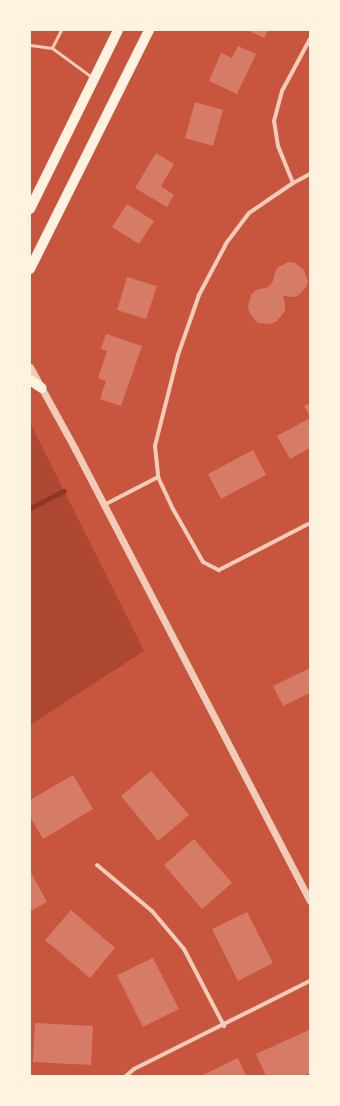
<!DOCTYPE html>
<style>
body{margin:0}
#map{position:relative;width:340px;height:1106px;overflow:hidden;background:#c8553d;font-family:"Public Sans",sans-serif}
div>[style]{position:absolute}
.green>*{inset:0;background:#ae4732}
.stream>*{height:5px;margin:-2.5px;padding:0 2.5px;transform-origin:2.5px;border-radius:2.5px;background:#8f3625}
.building>*{inset:0;background:#d67c66}
.service>*{height:3px;margin:-1.5px;padding:0 1.5px;transform-origin:1.5px;border-radius:1.5px;background:#f1ccb7}
.minor>*{height:4px;margin:-2px;padding:0 2px;transform-origin:2px;border-radius:2px;background:#f1ccb7}
.tertiary>*{height:7px;margin:-3.5px;padding:0 3.5px;transform-origin:3.5px;border-radius:3.5px;background:#f1ccb7}
.primary>*{height:10px;margin:-5px;padding:0 5px;transform-origin:5px;border-radius:5px;background:#fff3e0}
span{translate:-50% -50%;white-space:nowrap;text-align:center;line-height:1.15;-webkit-text-stroke:4px #fff3e0;paint-order:stroke}
.frame{position:absolute;inset:0;border:31px solid #fff3e0;pointer-events:none}
</style>
<div id="map">
<div class="green">
<div style="clip-path:polygon(30px 423px,144px 651px,30px 725px)"></div>
</div>
<div class="stream">
<div style="left:30px;top:508px;width:38px;rotate:-27deg"></div>
</div>
<div class="building">
<div style="clip-path:polygon(247px 30px,268px 30px,264px 38px)"></div>
<div style="clip-path:polygon(238px 46px,256px 54px,237px 94px,209px 81px,221px 53px,232px 58px)"></div>
<div style="clip-path:polygon(195px 102px,223px 110px,213px 146px,185px 138px)"></div>
<div style="clip-path:polygon(156px 153px,174px 164px,161px 186px,174px 195px,167px 207px,135px 188px)"></div>
<div style="clip-path:polygon(127px 204px,154px 221px,139px 244px,112px 227px)"></div>
<div style="clip-path:polygon(289px 262px,295px 263px,304px 270px,308px 281px,306px 287px,299px 295px,294px 297px,283px 296px,285px 305px,285px 311px,277px 321px,271px 324px,258px 323px,250px 314px,248px 307px,251px 295px,256px 290px,268px 287px,273px 281px,275px 272px,278px 267px)"></div>
<div style="clip-path:polygon(127px 277px,157px 286px,146px 319px,117px 310px)"></div>
<div style="clip-path:polygon(106px 334px,142px 346px,121px 406px,100px 399px,106px 381px,98px 378px,107px 351px,101px 349px)"></div>
<div style="clip-path:polygon(310px 403px,310px 416px,304px 406px)"></div>
<div style="clip-path:polygon(310px 418px,310px 448px,290px 459px,277px 436px)"></div>
<div style="clip-path:polygon(253px 450px,266px 475px,221px 499px,208px 474px)"></div>
<div style="clip-path:polygon(310px 668px,310px 693px,283px 706px,273px 686px)"></div>
<div style="clip-path:polygon(151px 771px,189px 815px,158px 841px,121px 796px)"></div>
<div style="clip-path:polygon(73px 775px,93px 809px,43px 839px,30px 817px,30px 800px)"></div>
<div style="clip-path:polygon(194px 839px,232px 883px,202px 909px,164px 865px)"></div>
<div style="clip-path:polygon(30px 871px,47px 902px,30px 911px)"></div>
<div style="clip-path:polygon(71px 910px,115px 948px,90px 978px,45px 940px)"></div>
<div style="clip-path:polygon(247px 912px,273px 963px,238px 981px,212px 929px)"></div>
<div style="clip-path:polygon(153px 958px,179px 1009px,143px 1027px,117px 975px)"></div>
<div style="clip-path:polygon(35px 1023px,93px 1026px,91px 1065px,33px 1062px)"></div>
<div style="clip-path:polygon(309px 1030px,310px 1073px,303px 1076px,266px 1076px,256px 1054px)"></div>
<div style="clip-path:polygon(238px 1058px,246px 1076px,201px 1076px)"></div>
</div>
<div class="service">
<div style="left:61px;top:30px;width:20px;rotate:117deg"></div>
<div style="left:52px;top:48px;width:51px;rotate:36.2deg"></div>
<div style="left:30px;top:45px;width:22px;rotate:8deg"></div>
</div>
<div class="minor">
<div style="left:310px;top:174px;width:19px;rotate:152deg"></div>
<div style="left:293px;top:183px;width:53px;rotate:145.7deg"></div>
<div style="left:249px;top:213px;width:39px;rotate:127deg"></div>
<div style="left:226px;top:244px;width:58px;rotate:117.9deg"></div>
<div style="left:199px;top:295px;width:64px;rotate:109.3deg"></div>
<div style="left:178px;top:355px;width:94px;rotate:104.2deg"></div>
<div style="left:155px;top:446px;width:31px;rotate:84deg"></div>
<div style="left:158px;top:477px;width:35px;rotate:65deg"></div>
<div style="left:173px;top:509px;width:61px;rotate:60.5deg"></div>
<div style="left:203px;top:562px;width:18px;rotate:27deg"></div>
<div style="left:219px;top:570px;width:102px;rotate:-27.3deg"></div>
<div style="left:293px;top:183px;width:40px;rotate:-112deg"></div>
<div style="left:278px;top:146px;width:25px;rotate:-99deg"></div>
<div style="left:274px;top:121px;width:31px;rotate:-75deg"></div>
<div style="left:282px;top:91px;width:59px;rotate:-61.7deg"></div>
<div style="left:104px;top:505px;width:61px;rotate:-27.4deg"></div>
<div style="left:97px;top:865px;width:72px;rotate:39.9deg"></div>
<div style="left:152px;top:911px;width:50px;rotate:49.9deg"></div>
<div style="left:184px;top:949px;width:87px;rotate:62.5deg"></div>
<div style="left:126px;top:1076px;width:11px;rotate:-41deg"></div>
<div style="left:134px;top:1069px;width:197px;rotate:-26.6deg"></div>
</div>
<div class="tertiary">
<div style="left:30px;top:367px;width:94px;rotate:61.2deg"></div>
<div style="left:75px;top:449px;width:509px;rotate:62.53deg"></div>
</div>
<div class="primary">
<div style="left:30px;top:209px;width:199px;rotate:-63.8deg"></div>
<div style="left:30px;top:269px;width:267px;rotate:-63.5deg"></div>
<div style="left:30px;top:380px;width:14px;rotate:34deg"></div>
</div>
<div class="frame"></div>
</div>
